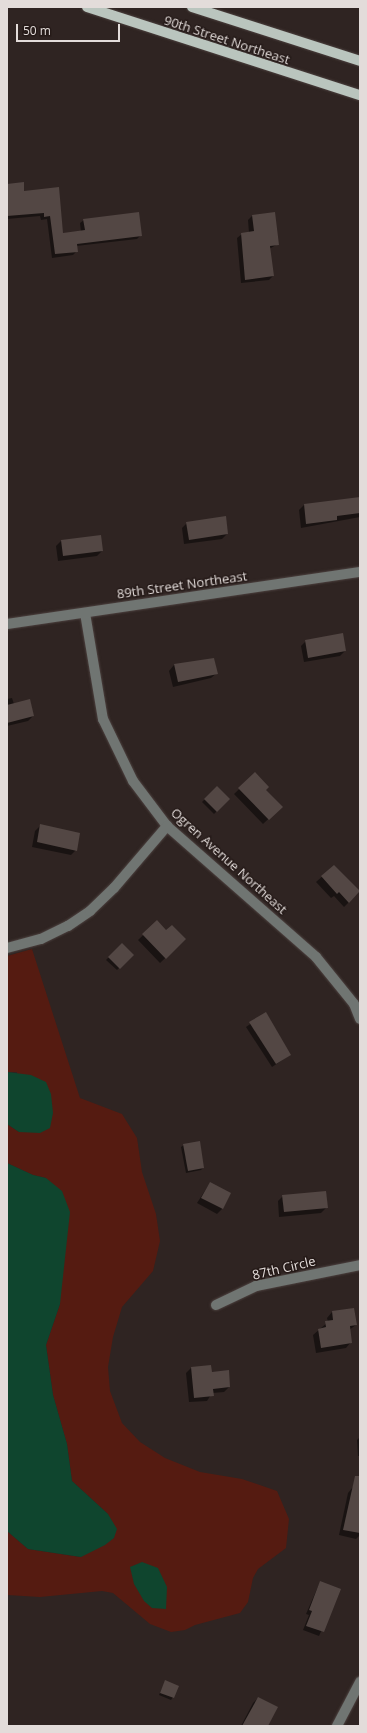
<!DOCTYPE html>
<style>
body{margin:0}
#map{position:relative;width:367px;height:1733px;overflow:hidden;background:#2f2422;font-family:"Open Sans",sans-serif}
div>[style]{position:absolute}
.green>*{inset:0;background:#551b11}
.water>*{inset:0;background:#0f452e}
.shadow>*{inset:0;background:#0007}
.building>*{inset:0;background:#534744}
.roads{filter:drop-shadow(0 0 1px #4c413f) drop-shadow(0 0 1px #4c413f)}
.minor>*{height:10px;margin:-5px;padding:0 5px;transform-origin:5px;border-radius:5px;background:#707572}
.major>*{height:10px;margin:-5px;padding:0 5px;transform-origin:5px;border-radius:5px;background:#bac5be}
span{translate:-50% -50%;white-space:nowrap;text-align:center;line-height:1.15;-webkit-text-stroke:3px #251a18;paint-order:stroke}
.street-label{font-size:13px;color:#e3dcda}
.frame{position:absolute;inset:0;border:8px solid #e3dcda;pointer-events:none}
.scale{position:absolute;left:16px;top:24px;width:104px;height:18px;box-sizing:border-box;border:2px solid #e3dcda;border-top:0;padding-left:5px;font-size:12px;line-height:14px;white-space:nowrap;color:#e3dcda;-webkit-text-stroke:3px #251a18;paint-order:stroke}
</style>
<div id="map">
<div class="green">
<div style="clip-path:polygon(32px 949px,80px 1098px,122px 1114px,137px 1138px,142px 1172px,156px 1214px,160px 1241px,153px 1271px,122px 1307px,113px 1337px,108px 1367px,110px 1391px,122px 1423px,140px 1442px,165px 1458px,200px 1472px,242px 1479px,277px 1491px,289px 1519px,286px 1548px,258px 1569px,253px 1578px,248px 1602px,240px 1613px,195px 1625px,185px 1630px,171px 1632px,150px 1624px,113px 1593px,102px 1591px,40px 1597px,7px 1595px,7px 1531px,28px 1549px,80px 1557px,114px 1538px,108px 1514px,72px 1481px,67px 1444px,53px 1395px,46px 1345px,60px 1304px,46px 1178px,33px 1175px,7px 1163px,7px 1124px,19px 1132px,17px 1072px,7px 1072px,7px 956px)"></div>
</div>
<div class="water">
<div style="clip-path:polygon(7px 1072px,31px 1075px,46px 1082px,51px 1094px,53px 1113px,50px 1128px,40px 1133px,19px 1132px,7px 1124px)"></div>
<div style="clip-path:polygon(7px 1163px,33px 1175px,46px 1178px,62px 1191px,70px 1212px,60px 1304px,46px 1345px,53px 1395px,67px 1444px,72px 1481px,108px 1514px,117px 1529px,114px 1538px,105px 1545px,81px 1557px,28px 1549px,7px 1531px)"></div>
<div style="clip-path:polygon(142px 1562px,158px 1568px,167px 1587px,166px 1609px,152px 1608px,144px 1601px,134px 1584px,130px 1567px)"></div>
</div>
<div class="shadow">
<div style="clip-path:polygon(7px 185px,23px 192px,58px 189px,62px 234px,81px 232px,80px 223px,84px 220px,141px 235px,137px 239px,76px 246px,77px 251px,73px 255px,52px 258px,47px 219px,41px 220px,40px 216px,7px 219px)"></div>
<div style="clip-path:polygon(274px 213px,278px 244px,269px 249px,273px 276px,269px 280px,241px 283px,237px 238px,242px 234px,249px 233px,248px 220px,252px 216px)"></div>
<div style="clip-path:polygon(360px 498px,360px 517px,301px 528px,299px 510px,304px 505px)"></div>
<div style="clip-path:polygon(187px 523px,227px 534px,222px 539px,184px 544px,182px 528px)"></div>
<div style="clip-path:polygon(61px 541px,102px 551px,97px 556px,58px 561px,56px 546px)"></div>
<div style="clip-path:polygon(306px 641px,345px 651px,340px 656px,304px 662px,301px 646px)"></div>
<div style="clip-path:polygon(214px 659px,217px 673px,211px 678px,173px 687px,169px 671px,174px 665px)"></div>
<div style="clip-path:polygon(12px 698px,14px 704px,33px 716px,28px 721px,7px 726px,7px 699px)"></div>
<div style="clip-path:polygon(255px 774px,265px 790px,281px 807px,263px 824px,234px 794px)"></div>
<div style="clip-path:polygon(217px 787px,229px 799px,214px 814px,202px 802px)"></div>
<div style="clip-path:polygon(41px 825px,76px 850px,71px 855px,32px 847px,35px 831px)"></div>
<div style="clip-path:polygon(334px 866px,359px 892px,344px 907px,334px 896px,331px 898px,316px 882px)"></div>
<div style="clip-path:polygon(157px 922px,166px 932px,185px 939px,160px 963px,138px 940px)"></div>
<div style="clip-path:polygon(122px 944px,133px 955px,117px 970px,106px 960px)"></div>
<div style="clip-path:polygon(266px 1013px,290px 1055px,272px 1067px,246px 1027px)"></div>
<div style="clip-path:polygon(184px 1145px,203px 1168px,201px 1170px,186px 1173px,181px 1147px)"></div>
<div style="clip-path:polygon(210px 1183px,222px 1209px,217px 1214px,197px 1203px)"></div>
<div style="clip-path:polygon(283px 1196px,326px 1208px,321px 1213px,279px 1217px,278px 1201px)"></div>
<div style="clip-path:polygon(332px 1312px,356px 1325px,349px 1330px,351px 1342px,346px 1348px,316px 1353px,313px 1335px,328px 1322px,327px 1318px)"></div>
<div style="clip-path:polygon(191px 1368px,211px 1373px,229px 1387px,224px 1392px,212px 1393px,207px 1401px,189px 1402px,186px 1373px)"></div>
<div style="clip-path:polygon(360px 1437px,360px 1456px,358px 1456px,357px 1440px)"></div>
<div style="clip-path:polygon(353px 1487px,360px 1489px,360px 1535px,356px 1539px,339px 1535px,348px 1493px)"></div>
<div style="clip-path:polygon(320px 1582px,340px 1590px,319px 1636px,303px 1630px,309px 1615px,306px 1614px)"></div>
<div style="clip-path:polygon(165px 1682px,173px 1697px,171px 1700px,159px 1695px)"></div>
<div style="clip-path:polygon(258px 1698px,267px 1726px,241px 1726px,253px 1703px)"></div>
</div>
<div class="building">
<div style="clip-path:polygon(24px 182px,24px 191px,59px 187px,63px 233px,85px 230px,83px 219px,139px 212px,142px 236px,77px 244px,78px 252px,55px 254px,50px 216px,44px 217px,44px 213px,7px 216px,7px 184px)"></div>
<div style="clip-path:polygon(275px 212px,279px 245px,270px 246px,274px 276px,245px 280px,241px 233px,254px 231px,252px 215px)"></div>
<div style="clip-path:polygon(360px 497px,360px 513px,337px 516px,337px 520px,306px 524px,304px 504px)"></div>
<div style="clip-path:polygon(226px 516px,228px 534px,189px 540px,186px 522px)"></div>
<div style="clip-path:polygon(101px 535px,103px 551px,63px 556px,61px 540px)"></div>
<div style="clip-path:polygon(343px 633px,346px 651px,308px 658px,305px 640px)"></div>
<div style="clip-path:polygon(214px 658px,218px 674px,178px 682px,174px 664px)"></div>
<div style="clip-path:polygon(30px 699px,34px 716px,7px 723px,7px 705px)"></div>
<div style="clip-path:polygon(255px 772px,269px 787px,266px 790px,283px 807px,269px 820px,238px 788px)"></div>
<div style="clip-path:polygon(217px 786px,230px 799px,217px 812px,204px 799px)"></div>
<div style="clip-path:polygon(40px 824px,80px 833px,77px 851px,37px 842px)"></div>
<div style="clip-path:polygon(334px 865px,360px 891px,349px 903px,339px 892px,337px 894px,321px 876px)"></div>
<div style="clip-path:polygon(157px 920px,166px 930px,172px 925px,186px 939px,166px 959px,142px 934px)"></div>
<div style="clip-path:polygon(122px 943px,134px 955px,120px 969px,108px 957px)"></div>
<div style="clip-path:polygon(266px 1012px,291px 1055px,276px 1064px,249px 1022px)"></div>
<div style="clip-path:polygon(200px 1141px,204px 1168px,188px 1171px,183px 1144px)"></div>
<div style="clip-path:polygon(210px 1182px,231px 1193px,223px 1209px,201px 1198px)"></div>
<div style="clip-path:polygon(326px 1191px,328px 1208px,284px 1212px,282px 1195px)"></div>
<div style="clip-path:polygon(354px 1308px,357px 1325px,350px 1326px,352px 1343px,321px 1348px,318px 1329px,326px 1327px,325px 1321px,333px 1320px,332px 1311px)"></div>
<div style="clip-path:polygon(211px 1365px,212px 1372px,229px 1370px,230px 1387px,213px 1389px,214px 1396px,194px 1398px,191px 1367px)"></div>
<div style="clip-path:polygon(355px 1476px,360px 1476px,360px 1533px,343px 1530px)"></div>
<div style="clip-path:polygon(320px 1581px,341px 1589px,324px 1632px,306px 1626px,312px 1611px,309px 1610px)"></div>
<div style="clip-path:polygon(165px 1680px,179px 1686px,174px 1698px,160px 1693px)"></div>
<div style="clip-path:polygon(258px 1697px,278px 1707px,268px 1726px,242px 1726px)"></div>
</div>
<div class="roads">
<div class="minor">
<div style="left:85px;top:613px;width:108px;rotate:80.4deg"></div>
<div style="left:103px;top:719px;width:69px;rotate:64.2deg"></div>
<div style="left:133px;top:781px;width:56px;rotate:52.9deg"></div>
<div style="left:167px;top:826px;width:198px;rotate:41.3deg"></div>
<div style="left:316px;top:957px;width:60px;rotate:51deg"></div>
<div style="left:354px;top:1004px;width:16px;rotate:68deg"></div>
<div style="left:7px;top:624px;width:357px;rotate:-8.4deg"></div>
<div style="left:7px;top:948px;width:35px;rotate:-15deg"></div>
<div style="left:41px;top:939px;width:30px;rotate:-26deg"></div>
<div style="left:68px;top:926px;width:27px;rotate:-34deg"></div>
<div style="left:90px;top:911px;width:33px;rotate:-44deg"></div>
<div style="left:114px;top:888px;width:82px;rotate:-49.5deg"></div>
<div style="left:216px;top:1305px;width:44px;rotate:-25.4deg"></div>
<div style="left:256px;top:1286px;width:106px;rotate:-11.4deg"></div>
<div style="left:337px;top:1726px;width:50px;rotate:-62.4deg"></div>
</div>
<div class="major">
<div style="left:87px;top:7px;width:287px;rotate:17.9deg"></div>
<div style="left:192px;top:7px;width:176px;rotate:17.8deg"></div>
</div>
</div>
<div class="street-label">
<span style="left:227px;top:40px;rotate:18deg">90th Street Northeast</span>
<span style="left:182px;top:585px;rotate:-8deg">89th Street Northeast</span>
<span style="left:229px;top:861px;rotate:42deg">Ogren Avenue Northeast</span>
<span style="left:284px;top:1268px;rotate:-13deg">87th Circle</span>
</div>
<div class="frame"></div>
<div class="scale">50 m</div>
</div>
